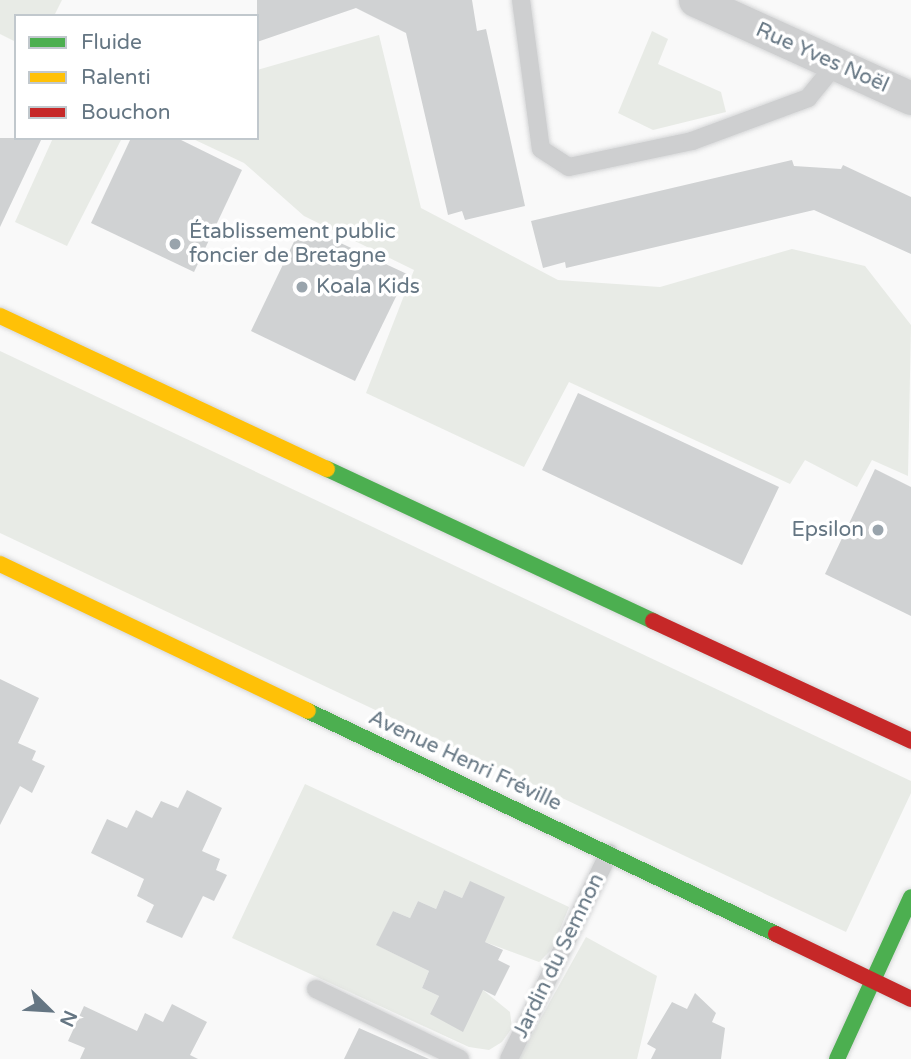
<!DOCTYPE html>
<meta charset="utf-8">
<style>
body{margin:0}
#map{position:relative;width:911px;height:1059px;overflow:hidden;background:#f9f9f9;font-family:"Varela Round",sans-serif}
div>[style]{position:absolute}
.green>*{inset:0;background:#e8ebe6}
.building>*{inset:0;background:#d0d2d3}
.roads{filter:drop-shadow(0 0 2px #d5d6d7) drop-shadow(0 0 2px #d5d6d7)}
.lane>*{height:18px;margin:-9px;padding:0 9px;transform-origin:9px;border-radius:9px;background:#cecfd0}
.street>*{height:33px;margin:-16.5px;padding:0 16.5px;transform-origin:16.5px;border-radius:16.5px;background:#cecfd0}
.fast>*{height:16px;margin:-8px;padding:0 8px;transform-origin:8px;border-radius:8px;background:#4caf50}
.slow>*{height:16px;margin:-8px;padding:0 8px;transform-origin:8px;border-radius:8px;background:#ffc107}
.jam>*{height:16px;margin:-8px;padding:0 8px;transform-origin:8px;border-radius:8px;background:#c62828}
.dots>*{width:19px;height:19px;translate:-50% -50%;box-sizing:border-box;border:4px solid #fff;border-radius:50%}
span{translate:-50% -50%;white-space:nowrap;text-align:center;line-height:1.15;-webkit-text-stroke:7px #fff;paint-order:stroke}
.street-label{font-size:21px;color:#657683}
.poi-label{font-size:21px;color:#657683}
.left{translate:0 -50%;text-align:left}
.right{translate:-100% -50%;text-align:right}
.legend{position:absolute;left:14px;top:14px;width:245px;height:126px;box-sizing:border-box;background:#fff;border:2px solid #c1c8cd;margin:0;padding:9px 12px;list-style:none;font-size:21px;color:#657683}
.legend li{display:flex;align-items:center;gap:14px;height:35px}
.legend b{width:35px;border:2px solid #c1c8cd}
.north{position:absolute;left:14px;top:975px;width:70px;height:70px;-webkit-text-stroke:5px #fff;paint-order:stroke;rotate:114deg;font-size:19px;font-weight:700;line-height:28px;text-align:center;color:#657683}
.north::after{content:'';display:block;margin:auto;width:24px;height:32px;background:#657683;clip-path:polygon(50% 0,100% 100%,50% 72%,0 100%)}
</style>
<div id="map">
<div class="green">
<div style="clip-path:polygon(0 0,62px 0,54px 16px,16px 16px,16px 42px,0 34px)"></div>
<div style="clip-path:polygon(652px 31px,668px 39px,658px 64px,721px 92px,726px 112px,653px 130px,618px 113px)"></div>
<div style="clip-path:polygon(379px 35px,421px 208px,558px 280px,660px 287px,792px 249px,865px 266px,911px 325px,908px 476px,872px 460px,857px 487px,805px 460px,790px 484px,569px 382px,524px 467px,366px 393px,414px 270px,304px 216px,244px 163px,191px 138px,257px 138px,257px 70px)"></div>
<div style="clip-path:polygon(53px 138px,122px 138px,67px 246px,15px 222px)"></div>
<div style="clip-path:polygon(0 351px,911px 781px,911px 793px,846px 932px,0 533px)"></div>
<div style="clip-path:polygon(305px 784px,569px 907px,552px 949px,539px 962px,485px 942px,470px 882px,462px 898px,444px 890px,436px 909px,418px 901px,410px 918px,393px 911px,377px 945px,429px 971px,422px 988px,439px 996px,430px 1014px,483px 990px,510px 1012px,512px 1028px,502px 1042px,489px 1050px,469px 1047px,232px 938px)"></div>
<div style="clip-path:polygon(586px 937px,657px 976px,637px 1059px,518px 1059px)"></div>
</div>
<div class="building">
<div style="clip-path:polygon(257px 0,472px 0,477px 31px,486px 29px,525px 206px,465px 220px,462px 211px,448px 215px,406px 33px,356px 8px,257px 42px)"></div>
<div style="clip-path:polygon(0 138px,42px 138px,0 227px)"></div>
<div style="clip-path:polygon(131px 138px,177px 138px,242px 170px,194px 272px,91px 223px)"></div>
<div style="clip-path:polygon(792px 160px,794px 166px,841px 169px,843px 165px,911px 197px,911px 254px,814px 210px,566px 268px,565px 262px,543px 268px,531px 221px)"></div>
<div style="clip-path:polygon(302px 225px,407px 274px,355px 381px,251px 331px)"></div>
<div style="clip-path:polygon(578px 393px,779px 487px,742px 565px,542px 470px)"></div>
<div style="clip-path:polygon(875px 469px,911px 487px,911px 616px,825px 574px)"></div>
<div style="clip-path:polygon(0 679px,39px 698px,18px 743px,36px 751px,32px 760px,45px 766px,32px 793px,20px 786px,0 825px)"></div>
<div style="clip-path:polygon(187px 790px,222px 808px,202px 851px,220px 859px,216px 870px,227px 875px,214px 901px,203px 896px,182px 938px,146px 922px,154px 905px,137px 896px,144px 879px,91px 853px,107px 819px,127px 828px,136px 810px,152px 818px,161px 801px,178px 808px)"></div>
<div style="clip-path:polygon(470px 881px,505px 897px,485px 942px,503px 950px,498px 960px,510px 966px,495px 996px,483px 990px,463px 1032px,430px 1014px,439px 996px,422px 988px,429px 971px,376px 945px,393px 911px,410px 918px,418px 901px,436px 909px,444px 890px,462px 898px)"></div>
<div style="clip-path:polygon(695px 993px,716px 1013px,712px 1022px,725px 1028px,721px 1059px,651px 1059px,656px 1049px,647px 1044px,672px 1002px,687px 1009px)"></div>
<div style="clip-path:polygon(172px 1004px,207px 1022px,190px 1055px,198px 1059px,80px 1059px,85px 1048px,68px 1041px,84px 1006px,137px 1031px,145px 1013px,163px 1022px)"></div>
<div style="clip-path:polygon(359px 1028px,429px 1059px,344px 1059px)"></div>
</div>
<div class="roads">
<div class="lane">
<div style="left:521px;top:0;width:150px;rotate:82.4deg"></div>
<div style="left:541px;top:149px;width:33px;rotate:33deg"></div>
<div style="left:569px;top:167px;width:126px;rotate:-11.9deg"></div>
<div style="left:692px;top:141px;width:124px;rotate:-20.3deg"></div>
<div style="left:808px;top:98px;width:43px;rotate:-50.7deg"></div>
<div style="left:316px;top:989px;width:160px;rotate:25.9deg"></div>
<div style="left:509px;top:1059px;width:229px;rotate:-64.1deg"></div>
</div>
<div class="street">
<div style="left:695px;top:0;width:237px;rotate:24.4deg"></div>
</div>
<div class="fast">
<div style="left:327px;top:469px;width:360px;rotate:25deg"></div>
<div style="left:308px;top:711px;width:518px;rotate:25.48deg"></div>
<div style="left:837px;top:1059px;width:178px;rotate:-65.4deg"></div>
</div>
<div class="slow">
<div style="left:0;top:316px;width:361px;rotate:25.1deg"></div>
<div style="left:0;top:564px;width:341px;rotate:25.5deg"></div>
</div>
<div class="jam">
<div style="left:653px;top:621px;width:285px;rotate:24.9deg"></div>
<div style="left:776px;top:934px;width:150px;rotate:25.7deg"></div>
</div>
</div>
<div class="dots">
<div style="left:175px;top:244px;background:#99a4ac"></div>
<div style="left:302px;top:287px;background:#99a4ac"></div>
<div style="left:878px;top:530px;background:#99a4ac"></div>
</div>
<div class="street-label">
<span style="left:822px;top:58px;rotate:24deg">Rue Yves Noël</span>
<span style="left:465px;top:761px;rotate:25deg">Avenue Henri Fréville</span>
<span style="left:559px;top:956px;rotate:-64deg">Jardin du Semnon</span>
</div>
<div class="poi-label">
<span class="left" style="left:189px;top:244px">Établissement public<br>foncier de Bretagne</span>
<span class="left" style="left:316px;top:287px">Koala Kids</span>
<span class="right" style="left:864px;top:530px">Epsilon</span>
</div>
<ul class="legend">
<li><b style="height:9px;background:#4caf50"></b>Fluide</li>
<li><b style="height:9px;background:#ffc107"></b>Ralenti</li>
<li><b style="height:9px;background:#c62828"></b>Bouchon</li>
</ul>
<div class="north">N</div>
</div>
